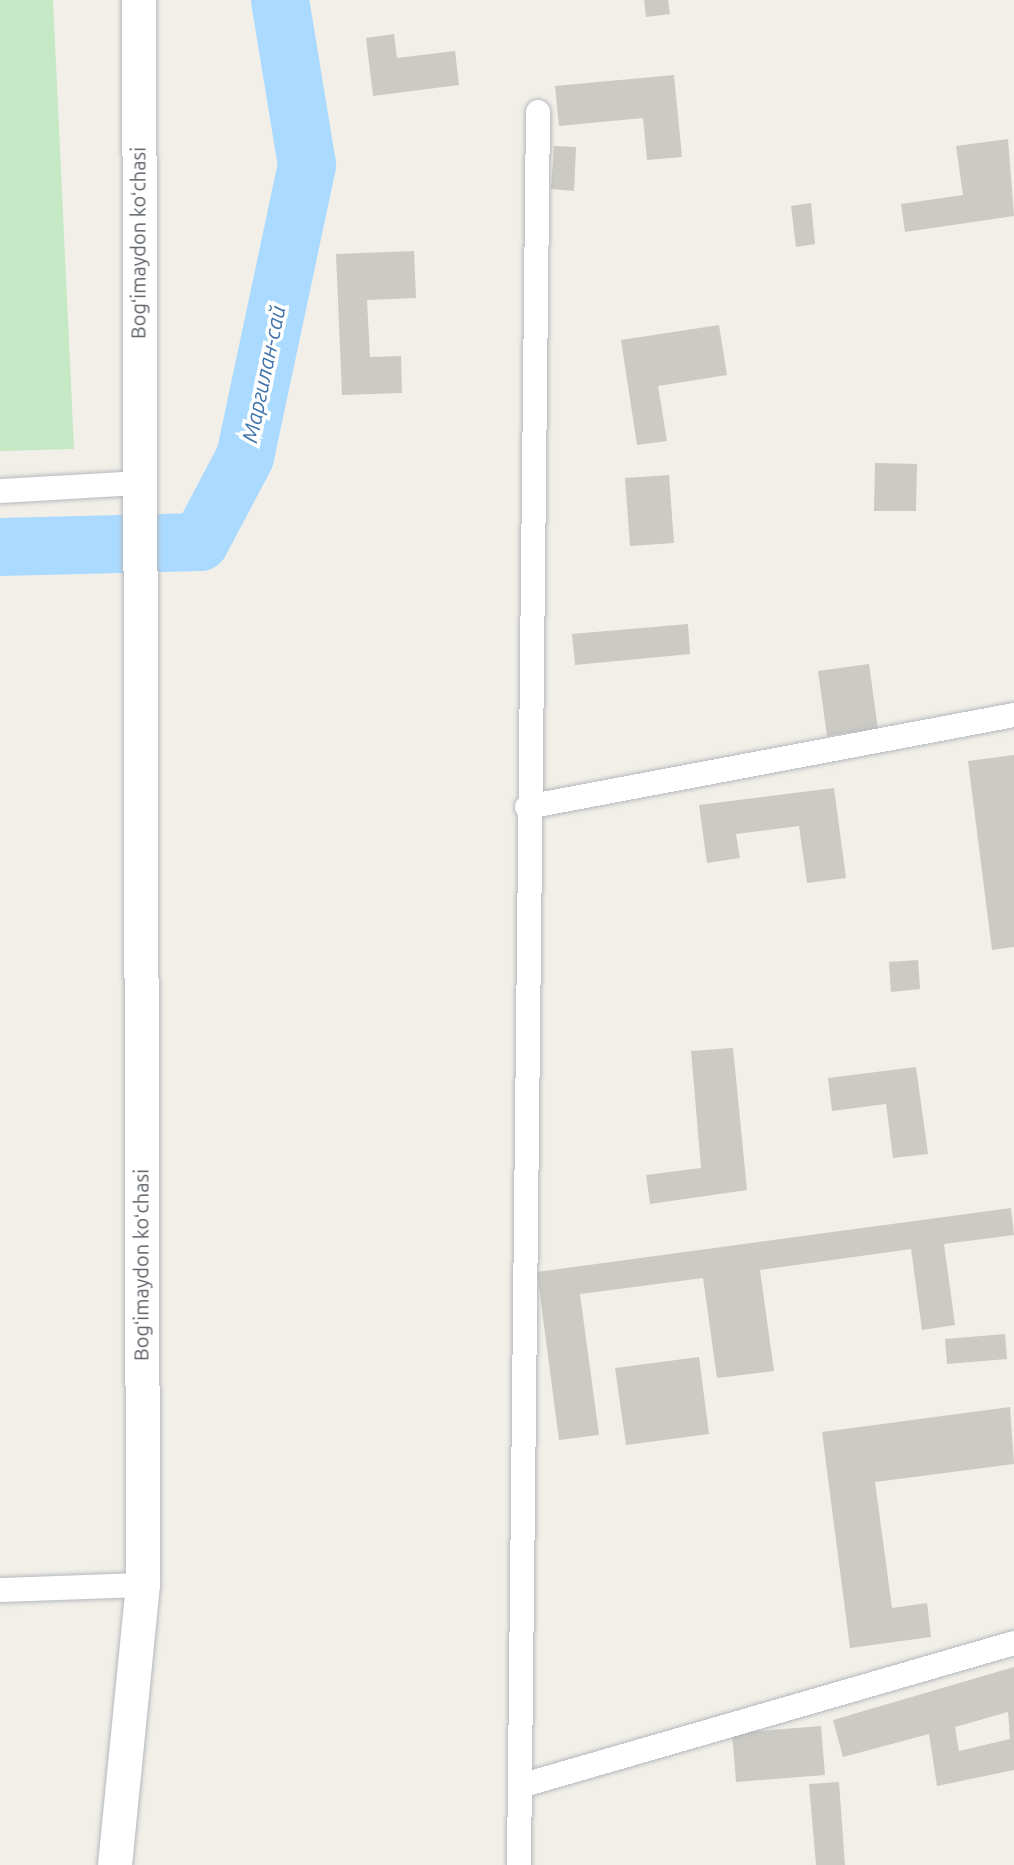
<!DOCTYPE html>
<meta charset="utf-8">
<style>
body{margin:0}
#map{position:relative;width:1014px;height:1865px;overflow:hidden;background:#f1efe8;font-family:Ubuntu,sans-serif}
div>[style]{position:absolute}
.green>*{inset:0;background:#c5e8c5}
.river>*{height:58px;margin:-29px;padding:0 29px;transform-origin:29px;border-radius:29px;background:#aadaff}
.building>*{inset:0;background:#cccac5}
.roads{filter:drop-shadow(0 0 2px #b5b8bc) drop-shadow(0 0 2px #b5b8bc)}
.minor>*{height:24px;margin:-12px;padding:0 12px;transform-origin:12px;border-radius:12px;background:#fff}
.secondary>*{height:34px;margin:-17px;padding:0 17px;transform-origin:17px;border-radius:17px;background:#fff}
span{translate:-50% -50%;white-space:nowrap;text-align:center;line-height:1.15;-webkit-text-stroke:7px #fff;paint-order:stroke}
.street-label{font-size:20px;color:#5f6368}
.water-label{font-size:22px;color:#4174aa;font-style:italic}
</style>
<div id="map">
<div class="green">
<div style="clip-path:polygon(0 0,53px 0,74px 449px,0 451px)"></div>
</div>
<div class="river">
<div style="left:0;top:547px;width:200px;rotate:-1.4deg"></div>
<div style="left:200px;top:542px;width:96px;rotate:-62.1deg"></div>
<div style="left:245px;top:457px;width:299px;rotate:-78deg"></div>
<div style="left:307px;top:165px;width:167px;rotate:-99.3deg"></div>
</div>
<div class="building">
<div style="clip-path:polygon(644px 0,668px 0,670px 14px,646px 17px)"></div>
<div style="clip-path:polygon(394px 34px,397px 58px,455px 51px,459px 85px,373px 96px,366px 38px)"></div>
<div style="clip-path:polygon(674px 75px,682px 157px,647px 160px,643px 118px,559px 126px,555px 86px)"></div>
<div style="clip-path:polygon(1008px 139px,1014px 216px,905px 232px,901px 204px,963px 195px,956px 146px)"></div>
<div style="clip-path:polygon(554px 146px,576px 147px,574px 191px,551px 189px)"></div>
<div style="clip-path:polygon(811px 203px,815px 244px,796px 247px,791px 206px)"></div>
<div style="clip-path:polygon(414px 251px,416px 298px,367px 300px,370px 357px,401px 356px,402px 393px,342px 395px,336px 254px)"></div>
<div style="clip-path:polygon(719px 325px,727px 375px,658px 386px,667px 441px,637px 445px,621px 340px)"></div>
<div style="clip-path:polygon(875px 463px,917px 464px,916px 511px,874px 511px)"></div>
<div style="clip-path:polygon(669px 475px,674px 543px,630px 546px,625px 478px)"></div>
<div style="clip-path:polygon(688px 624px,690px 654px,575px 665px,572px 634px)"></div>
<div style="clip-path:polygon(869px 664px,878px 729px,827px 736px,818px 671px)"></div>
<div style="clip-path:polygon(1014px 755px,1014px 947px,992px 950px,968px 761px)"></div>
<div style="clip-path:polygon(834px 788px,846px 878px,807px 883px,799px 826px,736px 834px,740px 858px,707px 863px,699px 805px)"></div>
<div style="clip-path:polygon(918px 960px,920px 989px,891px 992px,889px 962px)"></div>
<div style="clip-path:polygon(733px 1048px,747px 1190px,650px 1204px,646px 1175px,701px 1168px,691px 1051px)"></div>
<div style="clip-path:polygon(916px 1067px,928px 1154px,893px 1158px,886px 1104px,832px 1111px,828px 1078px)"></div>
<div style="clip-path:polygon(1011px 1208px,1014px 1235px,944px 1244px,955px 1325px,922px 1330px,911px 1249px,760px 1270px,774px 1371px,717px 1378px,703px 1278px,580px 1294px,599px 1435px,559px 1440px,537px 1272px)"></div>
<div style="clip-path:polygon(1005px 1334px,1007px 1359px,947px 1364px,945px 1339px)"></div>
<div style="clip-path:polygon(699px 1357px,709px 1434px,626px 1445px,615px 1368px)"></div>
<div style="clip-path:polygon(1010px 1407px,1014px 1464px,875px 1482px,892px 1608px,927px 1603px,931px 1637px,850px 1648px,822px 1432px)"></div>
<div style="clip-path:polygon(evenodd,1014px 1667px,1014px 1770px,937px 1786px,929px 1734px,843px 1757px,833px 1720px,1014px 1667px,1008px 1712px,1010px 1739px,959px 1751px,955px 1727px,1008px 1712px)"></div>
<div style="clip-path:polygon(821px 1726px,825px 1775px,736px 1782px,732px 1733px)"></div>
<div style="clip-path:polygon(839px 1782px,845px 1865px,816px 1865px,809px 1784px)"></div>
</div>
<div class="roads">
<div class="minor">
<div style="left:0;top:491px;width:138px;rotate:-3.3deg"></div>
<div style="left:527px;top:807px;width:496px;rotate:-10.7deg"></div>
<div style="left:0;top:1590px;width:143px;rotate:-2deg"></div>
<div style="left:520px;top:1786px;width:514px;rotate:-16.14deg"></div>
<div style="left:519px;top:1865px;width:1753px;rotate:-89.38deg"></div>
</div>
<div class="secondary">
<div style="left:115px;top:1865px;width:281px;rotate:-84.3deg"></div>
<div style="left:143px;top:1585px;width:1585px;rotate:-90.14deg"></div>
</div>
</div>
<div class="street-label">
<span style="left:138px;top:243px;rotate:-90deg">Bogʻimaydon koʻchasi</span>
<span style="left:141px;top:1265px;rotate:-90deg">Bogʻimaydon koʻchasi</span>
</div>
<div class="water-label">
<span style="left:263px;top:374px;rotate:-78deg">Маргилан-сай</span>
</div>
</div>
